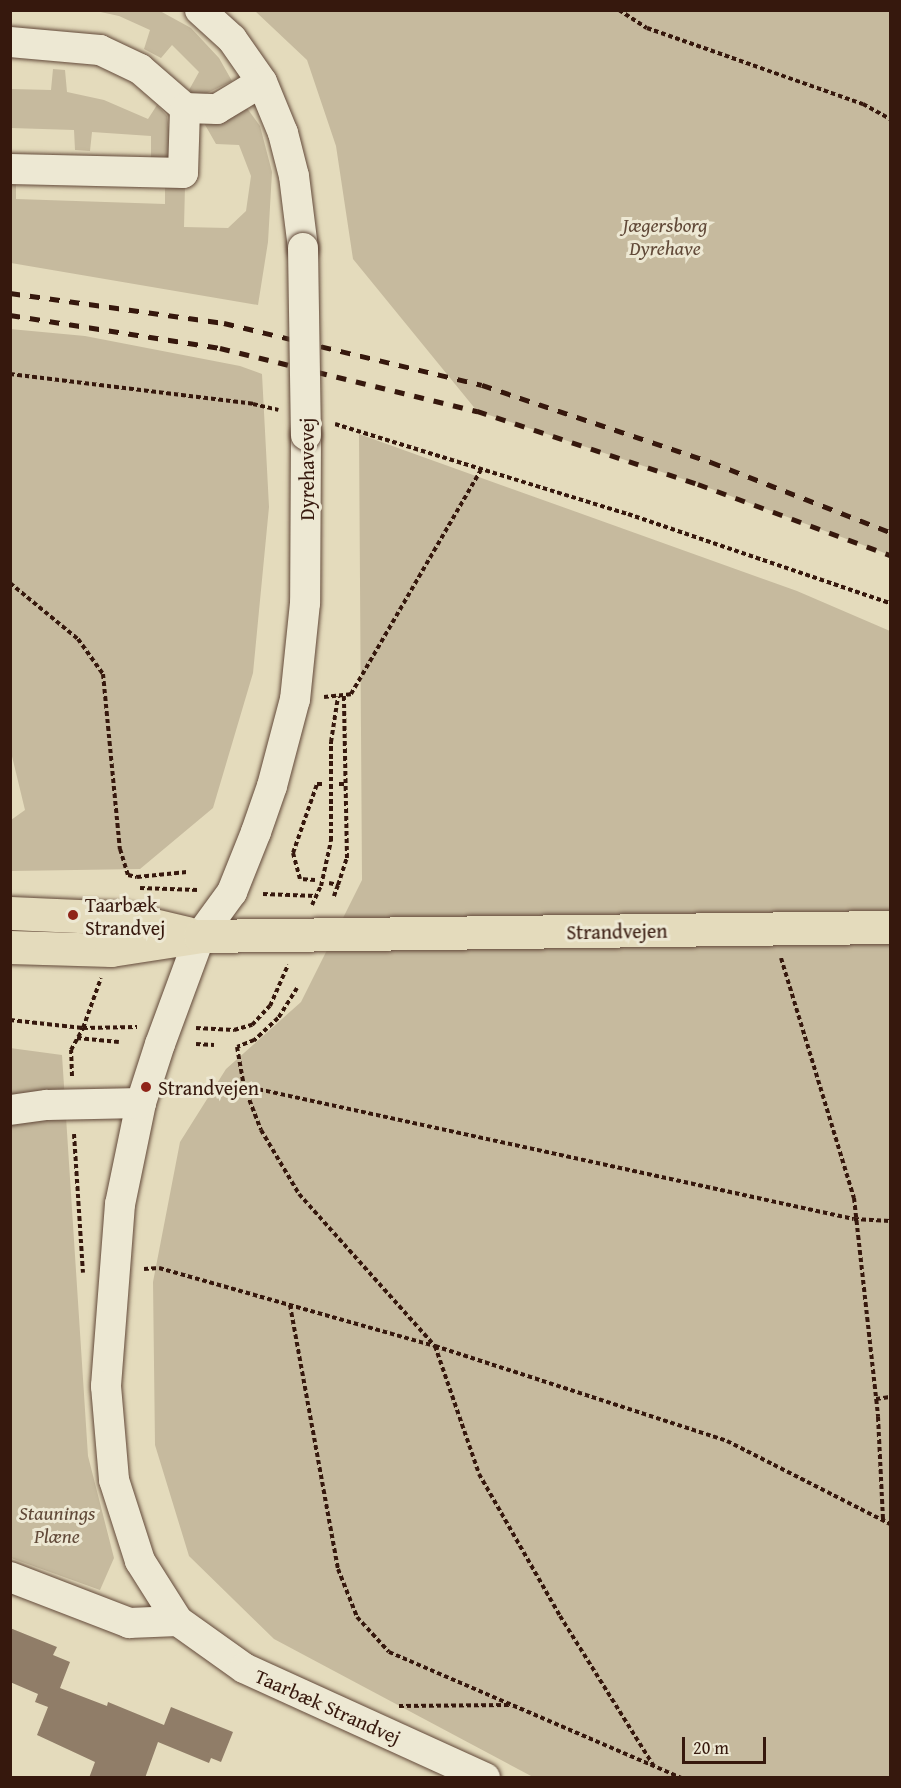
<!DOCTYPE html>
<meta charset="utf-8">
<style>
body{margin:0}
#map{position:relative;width:901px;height:1788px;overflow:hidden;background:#e4dbbc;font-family:"Gentium Book Plus",serif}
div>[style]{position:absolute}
.green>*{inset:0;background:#c6ba9e}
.building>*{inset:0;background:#907d68}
.path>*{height:4px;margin-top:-2px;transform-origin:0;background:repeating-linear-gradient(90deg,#36180d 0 4.5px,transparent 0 7.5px)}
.roads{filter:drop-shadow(0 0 2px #624939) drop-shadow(0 0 2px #624939)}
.minor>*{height:30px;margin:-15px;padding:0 15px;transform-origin:15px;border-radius:15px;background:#ede8d3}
.major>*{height:33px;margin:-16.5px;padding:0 16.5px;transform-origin:16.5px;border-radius:16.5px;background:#e4dbbc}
.rail>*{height:4.5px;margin-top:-2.25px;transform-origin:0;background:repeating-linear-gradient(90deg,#36180d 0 10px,transparent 0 20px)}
.bridges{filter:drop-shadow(0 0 2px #624939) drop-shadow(0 0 2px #624939)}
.minor-bridge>*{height:30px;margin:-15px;padding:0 15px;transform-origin:15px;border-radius:15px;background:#ede8d3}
.dots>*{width:16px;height:16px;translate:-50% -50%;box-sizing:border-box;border:3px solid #ede8d3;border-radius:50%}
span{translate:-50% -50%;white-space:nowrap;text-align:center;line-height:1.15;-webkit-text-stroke:6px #ede8d3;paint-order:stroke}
.park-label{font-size:20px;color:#614938;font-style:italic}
.street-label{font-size:20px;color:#36180d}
.poi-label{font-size:20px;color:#36180d}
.left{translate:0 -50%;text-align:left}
.frame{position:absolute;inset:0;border:12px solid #36180d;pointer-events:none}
.scale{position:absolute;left:682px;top:1737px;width:84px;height:27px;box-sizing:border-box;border:3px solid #36180d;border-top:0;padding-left:8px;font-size:18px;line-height:21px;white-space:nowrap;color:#36180d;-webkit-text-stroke:4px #ede8d3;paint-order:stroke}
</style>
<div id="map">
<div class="green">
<div style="clip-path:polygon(96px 11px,160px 11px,191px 28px,219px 58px,232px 81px,197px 98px,189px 90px,199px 72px,172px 45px,161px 58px,144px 49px,150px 30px,119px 16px)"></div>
<div style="clip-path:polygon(255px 11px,890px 11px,890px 555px,698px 484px,477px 411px,353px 259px,336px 146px,307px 60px)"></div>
<div style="clip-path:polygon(53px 69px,65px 70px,67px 92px,104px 100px,148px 119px,157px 105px,167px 116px,171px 144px,168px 157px,151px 158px,151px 136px,92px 132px,90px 151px,75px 150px,74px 130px,11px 128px,11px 89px,51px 90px)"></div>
<div style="clip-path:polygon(244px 104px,260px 126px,272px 172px,268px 242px,258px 305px,11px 263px,10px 182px,16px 183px,16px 199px,165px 204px,165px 187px,185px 186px,184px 227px,228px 228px,246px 211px,251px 176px,239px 145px,216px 144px,204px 123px)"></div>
<div style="clip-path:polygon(10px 329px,85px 336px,240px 366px,262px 374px,269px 507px,253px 673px,213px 808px,140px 869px,11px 871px,11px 820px,25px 810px,10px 748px)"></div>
<div style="clip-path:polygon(359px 434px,797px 591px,890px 631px,890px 1777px,533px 1777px,274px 1639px,189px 1556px,155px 1445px,153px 1282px,180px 1142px,226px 1069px,301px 1002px,362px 880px)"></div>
<div style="clip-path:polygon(10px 1048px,62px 1055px,88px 1456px,114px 1558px,100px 1590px,11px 1558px)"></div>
</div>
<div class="building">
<div style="clip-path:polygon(10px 1628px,57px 1647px,53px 1655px,70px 1662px,60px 1688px,107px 1706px,108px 1702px,164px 1725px,171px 1707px,233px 1732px,221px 1762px,211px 1758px,209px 1763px,158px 1742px,145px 1778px,89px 1778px,95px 1762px,37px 1735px,48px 1707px,35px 1702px,38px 1694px,10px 1682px)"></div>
</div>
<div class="path">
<div style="left:619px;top:10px;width:33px;rotate:33deg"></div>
<div style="left:647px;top:28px;width:229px;rotate:19.4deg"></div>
<div style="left:863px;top:104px;width:31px;rotate:29deg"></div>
<div style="left:10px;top:374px;width:245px;rotate:7deg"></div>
<div style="left:253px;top:404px;width:26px;rotate:13deg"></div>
<div style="left:335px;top:424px;width:307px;rotate:17.1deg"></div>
<div style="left:628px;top:514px;width:277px;rotate:18.8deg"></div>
<div style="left:10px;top:583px;width:88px;rotate:39.5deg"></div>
<div style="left:78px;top:639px;width:43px;rotate:54.5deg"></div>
<div style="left:103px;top:674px;width:176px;rotate:84.5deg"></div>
<div style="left:120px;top:849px;width:27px;rotate:73deg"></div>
<div style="left:128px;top:875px;width:9px;rotate:13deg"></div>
<div style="left:137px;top:877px;width:50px;rotate:-5.7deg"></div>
<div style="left:324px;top:697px;width:27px;rotate:-6deg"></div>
<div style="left:351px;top:694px;width:259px;rotate:-59.9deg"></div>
<div style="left:339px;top:784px;width:7px"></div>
<div style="left:315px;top:880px;width:15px;rotate:-176deg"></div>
<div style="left:300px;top:879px;width:27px;rotate:-105deg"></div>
<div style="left:293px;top:853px;width:73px;rotate:-70.8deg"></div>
<div style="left:317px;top:784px;width:7px"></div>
<div style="left:329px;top:883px;width:9px;rotate:13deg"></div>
<div style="left:338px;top:885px;width:12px;rotate:110deg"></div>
<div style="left:338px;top:885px;width:28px;rotate:-72deg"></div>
<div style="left:347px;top:858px;width:163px;rotate:-91.1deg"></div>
<div style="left:140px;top:888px;width:58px;rotate:2deg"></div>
<div style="left:263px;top:894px;width:53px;rotate:2.2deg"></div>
<div style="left:312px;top:905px;width:21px;rotate:-65deg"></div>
<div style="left:321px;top:886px;width:46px;rotate:-77.5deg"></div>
<div style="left:331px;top:841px;width:99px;rotate:-90deg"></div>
<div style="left:331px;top:742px;width:46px;rotate:-81.2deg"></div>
<div style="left:781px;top:958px;width:251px;rotate:73.1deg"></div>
<div style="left:854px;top:1198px;width:220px;rotate:83.7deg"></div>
<div style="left:878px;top:1417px;width:103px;rotate:87.2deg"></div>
<div style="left:297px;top:988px;width:36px;rotate:122deg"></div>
<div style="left:278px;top:1018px;width:33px;rotate:137deg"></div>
<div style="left:254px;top:1040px;width:18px;rotate:158deg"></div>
<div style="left:237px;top:1047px;width:40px;rotate:80deg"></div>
<div style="left:244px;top:1086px;width:47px;rotate:68.9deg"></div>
<div style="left:261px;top:1130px;width:74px;rotate:59.3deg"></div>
<div style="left:299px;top:1194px;width:204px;rotate:48.2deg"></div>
<div style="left:435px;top:1346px;width:307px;rotate:18deg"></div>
<div style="left:727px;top:1441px;width:183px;rotate:27deg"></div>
<div style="left:10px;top:1020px;width:73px;rotate:6.3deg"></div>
<div style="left:83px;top:1028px;width:54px;rotate:-1.1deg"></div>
<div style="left:196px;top:1028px;width:38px;rotate:3deg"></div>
<div style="left:234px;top:1030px;width:19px;rotate:-16deg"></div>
<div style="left:252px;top:1025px;width:26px;rotate:-47deg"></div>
<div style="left:270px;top:1006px;width:45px;rotate:-66.3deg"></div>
<div style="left:77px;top:1038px;width:42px;rotate:5.4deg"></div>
<div style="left:196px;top:1044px;width:18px;rotate:3deg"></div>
<div style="left:72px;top:1076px;width:26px;rotate:-92deg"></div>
<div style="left:71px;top:1050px;width:25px;rotate:-61deg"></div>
<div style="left:83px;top:1028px;width:53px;rotate:-70.2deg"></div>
<div style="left:244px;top:1086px;width:624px;rotate:12.3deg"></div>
<div style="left:854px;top:1219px;width:36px;rotate:3deg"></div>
<div style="left:74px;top:1134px;width:139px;rotate:86.3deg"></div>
<div style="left:144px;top:1269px;width:15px;rotate:-4deg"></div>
<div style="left:159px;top:1268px;width:287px;rotate:15.8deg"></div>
<div style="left:435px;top:1346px;width:135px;rotate:71deg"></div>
<div style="left:479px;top:1474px;width:163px;rotate:60.3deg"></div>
<div style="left:560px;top:1616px;width:176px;rotate:58deg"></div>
<div style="left:290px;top:1305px;width:268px;rotate:79.7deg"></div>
<div style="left:338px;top:1569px;width:52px;rotate:68.4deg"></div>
<div style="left:357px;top:1617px;width:47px;rotate:47.6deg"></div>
<div style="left:389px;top:1652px;width:318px;rotate:23.3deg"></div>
<div style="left:876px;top:1399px;width:14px;rotate:-8deg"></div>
<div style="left:399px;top:1706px;width:110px;rotate:-0.5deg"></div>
</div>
<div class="roads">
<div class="minor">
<div style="left:200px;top:10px;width:43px;rotate:42.2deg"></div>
<div style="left:232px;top:39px;width:52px;rotate:55.1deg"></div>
<div style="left:262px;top:82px;width:55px;rotate:67.6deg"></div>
<div style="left:283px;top:133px;width:44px;rotate:75.7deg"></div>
<div style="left:294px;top:176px;width:73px;rotate:82.9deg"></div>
<div style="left:10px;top:42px;width:90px;rotate:5.1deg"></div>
<div style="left:100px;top:50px;width:44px;rotate:25.4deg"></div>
<div style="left:140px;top:69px;width:60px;rotate:40.9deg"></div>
<div style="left:185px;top:108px;width:32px;rotate:2deg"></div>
<div style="left:217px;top:109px;width:52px;rotate:-31deg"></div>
<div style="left:10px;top:169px;width:173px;rotate:1.3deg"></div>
<div style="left:183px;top:173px;width:65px;rotate:-88.2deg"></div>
<div style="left:306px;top:435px;width:168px;rotate:90.3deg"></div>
<div style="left:305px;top:603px;width:97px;rotate:95.9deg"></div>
<div style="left:295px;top:699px;width:90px;rotate:104.8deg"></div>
<div style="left:272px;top:786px;width:49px;rotate:109.2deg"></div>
<div style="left:256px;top:832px;width:65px;rotate:111.8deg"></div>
<div style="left:232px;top:892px;width:54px;rotate:126deg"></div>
<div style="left:200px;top:936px;width:115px;rotate:110.3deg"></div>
<div style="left:160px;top:1044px;width:62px;rotate:107.9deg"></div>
<div style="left:141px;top:1103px;width:103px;rotate:101.7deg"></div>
<div style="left:120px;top:1204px;width:183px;rotate:94.4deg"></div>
<div style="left:106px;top:1386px;width:94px;rotate:85.1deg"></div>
<div style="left:114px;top:1480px;width:85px;rotate:72.2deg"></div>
<div style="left:140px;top:1561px;width:71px;rotate:57.7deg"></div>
<div style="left:178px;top:1621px;width:81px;rotate:35.5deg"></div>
<div style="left:244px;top:1668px;width:265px;rotate:24.5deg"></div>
<div style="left:10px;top:1110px;width:37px;rotate:-8deg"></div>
<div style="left:47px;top:1105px;width:94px;rotate:-1.2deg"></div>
<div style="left:10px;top:1577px;width:128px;rotate:21.1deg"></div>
<div style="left:129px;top:1623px;width:49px;rotate:-2.3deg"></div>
</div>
<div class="major">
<div style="left:10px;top:913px;width:114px;rotate:2.5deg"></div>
<div style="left:124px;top:918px;width:65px;rotate:13.4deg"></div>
<div style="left:10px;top:947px;width:101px;rotate:1.7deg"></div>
<div style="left:111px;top:950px;width:90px;rotate:-8.9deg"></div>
<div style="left:200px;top:936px;width:690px;rotate:-0.75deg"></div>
</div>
</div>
<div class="rail">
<div style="left:10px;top:293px;width:216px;rotate:8deg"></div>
<div style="left:224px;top:323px;width:265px;rotate:13.5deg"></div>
<div style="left:482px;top:385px;width:242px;rotate:18.6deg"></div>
<div style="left:711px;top:462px;width:192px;rotate:21.4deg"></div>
<div style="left:10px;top:315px;width:213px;rotate:8.9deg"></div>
<div style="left:220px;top:348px;width:265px;rotate:13.8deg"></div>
<div style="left:477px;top:411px;width:233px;rotate:18.3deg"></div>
<div style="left:698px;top:484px;width:205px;rotate:20.3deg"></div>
</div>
<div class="bridges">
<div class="minor-bridge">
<div style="left:303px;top:248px;width:187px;rotate:89.1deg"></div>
</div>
</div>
<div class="dots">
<div style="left:73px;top:915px;background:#8f2418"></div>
<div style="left:146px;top:1087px;background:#8f2418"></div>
</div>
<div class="park-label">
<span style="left:665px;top:236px">Jægersborg<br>Dyrehave</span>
<span style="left:57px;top:1524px">Staunings<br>Plæne</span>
</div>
<div class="street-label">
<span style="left:306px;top:469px;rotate:-90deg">Dyrehavevej</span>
<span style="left:617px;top:931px;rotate:-1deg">Strandvejen</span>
<span style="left:328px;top:1706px;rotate:24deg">Taarbæk Strandvej</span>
</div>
<div class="poi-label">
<span class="left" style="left:85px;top:916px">Taarbæk<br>Strandvej</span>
<span class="left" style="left:158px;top:1087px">Strandvejen</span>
</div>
<div class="frame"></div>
<div class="scale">20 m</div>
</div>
